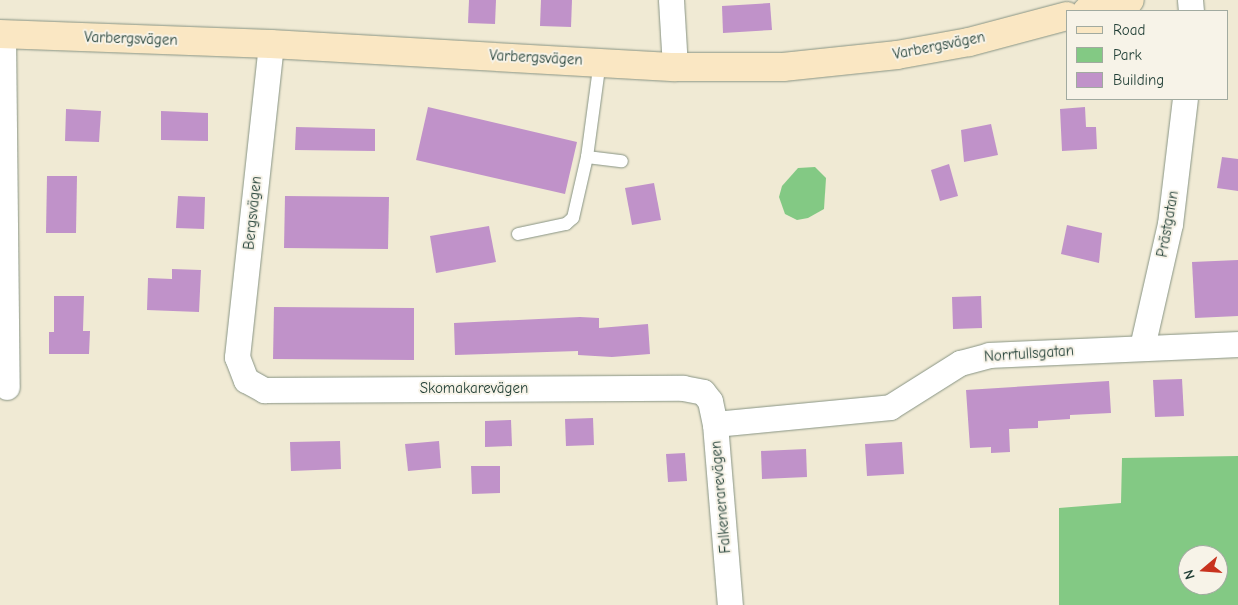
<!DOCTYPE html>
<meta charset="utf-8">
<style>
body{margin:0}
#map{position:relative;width:1238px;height:605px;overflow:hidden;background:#f0ead4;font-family:"Comic Neue",sans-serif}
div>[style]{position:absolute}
.green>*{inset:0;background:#83c984}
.building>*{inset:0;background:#c092c9}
.roads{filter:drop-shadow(0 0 1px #889484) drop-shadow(0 0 1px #889484)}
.lane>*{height:12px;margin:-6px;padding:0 6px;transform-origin:6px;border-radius:6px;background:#fff}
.street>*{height:25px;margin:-12.5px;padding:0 12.5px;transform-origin:12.5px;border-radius:12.5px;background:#fff}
.secondary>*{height:28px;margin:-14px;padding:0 14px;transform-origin:14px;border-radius:14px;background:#fae7c3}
span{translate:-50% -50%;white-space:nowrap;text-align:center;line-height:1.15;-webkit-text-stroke:4px #f7f3e8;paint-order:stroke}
.street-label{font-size:15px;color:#1f3d34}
.legend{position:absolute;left:1066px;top:10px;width:162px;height:90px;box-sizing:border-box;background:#f7f3e8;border:1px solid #a1aaa0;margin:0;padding:6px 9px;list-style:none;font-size:15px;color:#1f3d34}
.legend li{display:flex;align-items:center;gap:10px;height:25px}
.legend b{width:25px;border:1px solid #a1aaa0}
.north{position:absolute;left:1178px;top:545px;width:50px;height:50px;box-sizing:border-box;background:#f7f3e8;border:1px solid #a1aaa0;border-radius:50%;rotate:252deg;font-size:14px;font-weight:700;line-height:20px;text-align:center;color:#1f3d34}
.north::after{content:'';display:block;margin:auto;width:18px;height:22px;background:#c8321e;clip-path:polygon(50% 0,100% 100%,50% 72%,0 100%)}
</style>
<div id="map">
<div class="green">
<div style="clip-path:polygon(815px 167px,826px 178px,824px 209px,808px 218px,797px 220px,785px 214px,779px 197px,782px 186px,798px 168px)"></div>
<div style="clip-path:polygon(evenodd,1238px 456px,1238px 605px,1059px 605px,1059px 508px,1121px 503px,1122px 458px,1238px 456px,1188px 555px,1218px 555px,1218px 585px,1188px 585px,1188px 555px)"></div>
</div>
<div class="building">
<div style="clip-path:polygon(469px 0,496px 0,495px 24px,468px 23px)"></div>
<div style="clip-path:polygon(541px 0,572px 0,571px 27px,540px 26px)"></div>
<div style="clip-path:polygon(770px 3px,772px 30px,723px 33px,722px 6px)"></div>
<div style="clip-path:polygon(428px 107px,577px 142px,565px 194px,416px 160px)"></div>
<div style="clip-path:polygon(1085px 107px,1086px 127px,1096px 127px,1097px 149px,1062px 151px,1060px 109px)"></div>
<div style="clip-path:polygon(66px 109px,101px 111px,99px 142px,65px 141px)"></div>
<div style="clip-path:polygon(161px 111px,208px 113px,208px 141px,161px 140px)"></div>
<div style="clip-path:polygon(991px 124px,998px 155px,964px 162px,961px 130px)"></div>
<div style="clip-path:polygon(296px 127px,375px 129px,375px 151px,295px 150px)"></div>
<div style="clip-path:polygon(1222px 157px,1238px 159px,1238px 191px,1217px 188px)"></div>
<div style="clip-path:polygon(949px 164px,958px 196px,940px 201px,931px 170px)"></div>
<div style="clip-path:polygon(47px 176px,77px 176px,76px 233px,46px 233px)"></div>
<div style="clip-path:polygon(654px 183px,661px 220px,632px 225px,625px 188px)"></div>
<div style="clip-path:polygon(178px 196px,205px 197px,204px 229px,176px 228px)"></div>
<div style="clip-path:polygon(285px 196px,389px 197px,388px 249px,284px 248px)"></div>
<div style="clip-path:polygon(1067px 225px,1102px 233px,1099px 263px,1061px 254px)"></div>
<div style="clip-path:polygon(489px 226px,496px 262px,436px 273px,430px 236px)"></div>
<div style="clip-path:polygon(1238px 260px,1238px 316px,1195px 318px,1192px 262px)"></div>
<div style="clip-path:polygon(172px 269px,201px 270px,199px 312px,147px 310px,148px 278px,172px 279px)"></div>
<div style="clip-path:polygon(54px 296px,84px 296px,83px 331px,90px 331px,89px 354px,49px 354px,49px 332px,54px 332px)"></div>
<div style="clip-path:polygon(981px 296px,982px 328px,953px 329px,952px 297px)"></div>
<div style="clip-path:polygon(274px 307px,414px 308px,414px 360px,273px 359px)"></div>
<div style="clip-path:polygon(580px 317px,599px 318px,599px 328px,648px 324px,650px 354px,612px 357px,578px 355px,578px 351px,455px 355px,454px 323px)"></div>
<div style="clip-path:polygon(1182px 379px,1184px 416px,1155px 417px,1153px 380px)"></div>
<div style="clip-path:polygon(1109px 381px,1111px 413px,1070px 415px,1070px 419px,1038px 421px,1038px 428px,1009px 429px,1010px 452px,991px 453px,991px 447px,970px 448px,966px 390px)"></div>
<div style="clip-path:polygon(593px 418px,594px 445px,566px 446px,565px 419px)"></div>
<div style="clip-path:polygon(511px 420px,512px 446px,485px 447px,485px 421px)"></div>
<div style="clip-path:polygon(340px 441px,341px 469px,291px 471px,290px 442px)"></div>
<div style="clip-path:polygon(439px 441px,441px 468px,408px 471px,405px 444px)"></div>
<div style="clip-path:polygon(902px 442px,904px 474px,867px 476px,865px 444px)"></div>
<div style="clip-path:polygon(806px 449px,807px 477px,762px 479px,761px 451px)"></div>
<div style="clip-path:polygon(685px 453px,687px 481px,668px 482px,666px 454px)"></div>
<div style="clip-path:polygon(471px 466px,500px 466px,500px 493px,472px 494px)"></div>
</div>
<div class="roads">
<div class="lane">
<div style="left:587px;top:157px;width:35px;rotate:7deg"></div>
<div style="left:518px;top:234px;width:49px;rotate:-11.8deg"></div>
<div style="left:566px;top:224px;width:9px;rotate:-41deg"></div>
<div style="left:573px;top:218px;width:63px;rotate:-77.1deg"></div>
<div style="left:587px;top:157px;width:97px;rotate:-82.3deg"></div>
</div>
<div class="street">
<div style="left:671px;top:0;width:67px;rotate:86.6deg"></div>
<div style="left:1190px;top:0;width:11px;rotate:85deg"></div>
<div style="left:3px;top:34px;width:353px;rotate:89.4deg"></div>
<div style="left:271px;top:44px;width:315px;rotate:96.2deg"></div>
<div style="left:237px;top:357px;width:25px;rotate:69deg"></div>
<div style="left:246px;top:380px;width:21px;rotate:29deg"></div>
<div style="left:264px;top:390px;width:419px;rotate:-0.3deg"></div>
<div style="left:683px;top:388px;width:20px;rotate:11deg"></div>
<div style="left:703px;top:392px;width:11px;rotate:52deg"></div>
<div style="left:710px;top:401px;width:24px;rotate:78deg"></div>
<div style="left:715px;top:424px;width:182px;rotate:85.3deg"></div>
<div style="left:1142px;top:347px;width:126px;rotate:-77.2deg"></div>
<div style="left:1170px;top:224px;width:126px;rotate:-83.2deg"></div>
<div style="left:715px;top:424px;width:176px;rotate:-5.5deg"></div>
<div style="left:890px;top:407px;width:83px;rotate:-32.2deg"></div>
<div style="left:960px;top:363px;width:30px;rotate:-15deg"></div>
<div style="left:989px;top:355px;width:249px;rotate:-2.5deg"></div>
</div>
<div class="secondary">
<div style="left:1087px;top:11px;width:44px;rotate:-14.3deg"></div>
<div style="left:0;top:34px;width:271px;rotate:2.1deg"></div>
<div style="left:271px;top:44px;width:405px;rotate:3.3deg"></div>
<div style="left:675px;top:67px;width:108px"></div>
<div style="left:783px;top:67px;width:115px;rotate:-6deg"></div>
<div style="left:897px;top:55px;width:73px;rotate:-10.2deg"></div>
<div style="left:969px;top:42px;width:101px;rotate:-14.9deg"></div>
</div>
</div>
<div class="street-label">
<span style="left:131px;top:39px;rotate:2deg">Varbergsvägen</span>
<span style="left:939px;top:46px;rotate:-11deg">Varbergsvägen</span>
<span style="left:536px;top:58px;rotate:3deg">Varbergsvägen</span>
<span style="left:253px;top:213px;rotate:-84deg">Bergsvägen</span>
<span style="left:1168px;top:224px;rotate:-80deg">Prästgatan</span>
<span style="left:1029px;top:354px;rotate:-4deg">Norrtullsgatan</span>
<span style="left:474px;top:389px">Skomakarevägen</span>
<span style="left:721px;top:497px;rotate:-95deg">Falkenerarevägen</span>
</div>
<ul class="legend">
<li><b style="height:6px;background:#fae7c3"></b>Road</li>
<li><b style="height:14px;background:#83c984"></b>Park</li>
<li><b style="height:14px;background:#c092c9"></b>Building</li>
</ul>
<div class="north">N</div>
</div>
